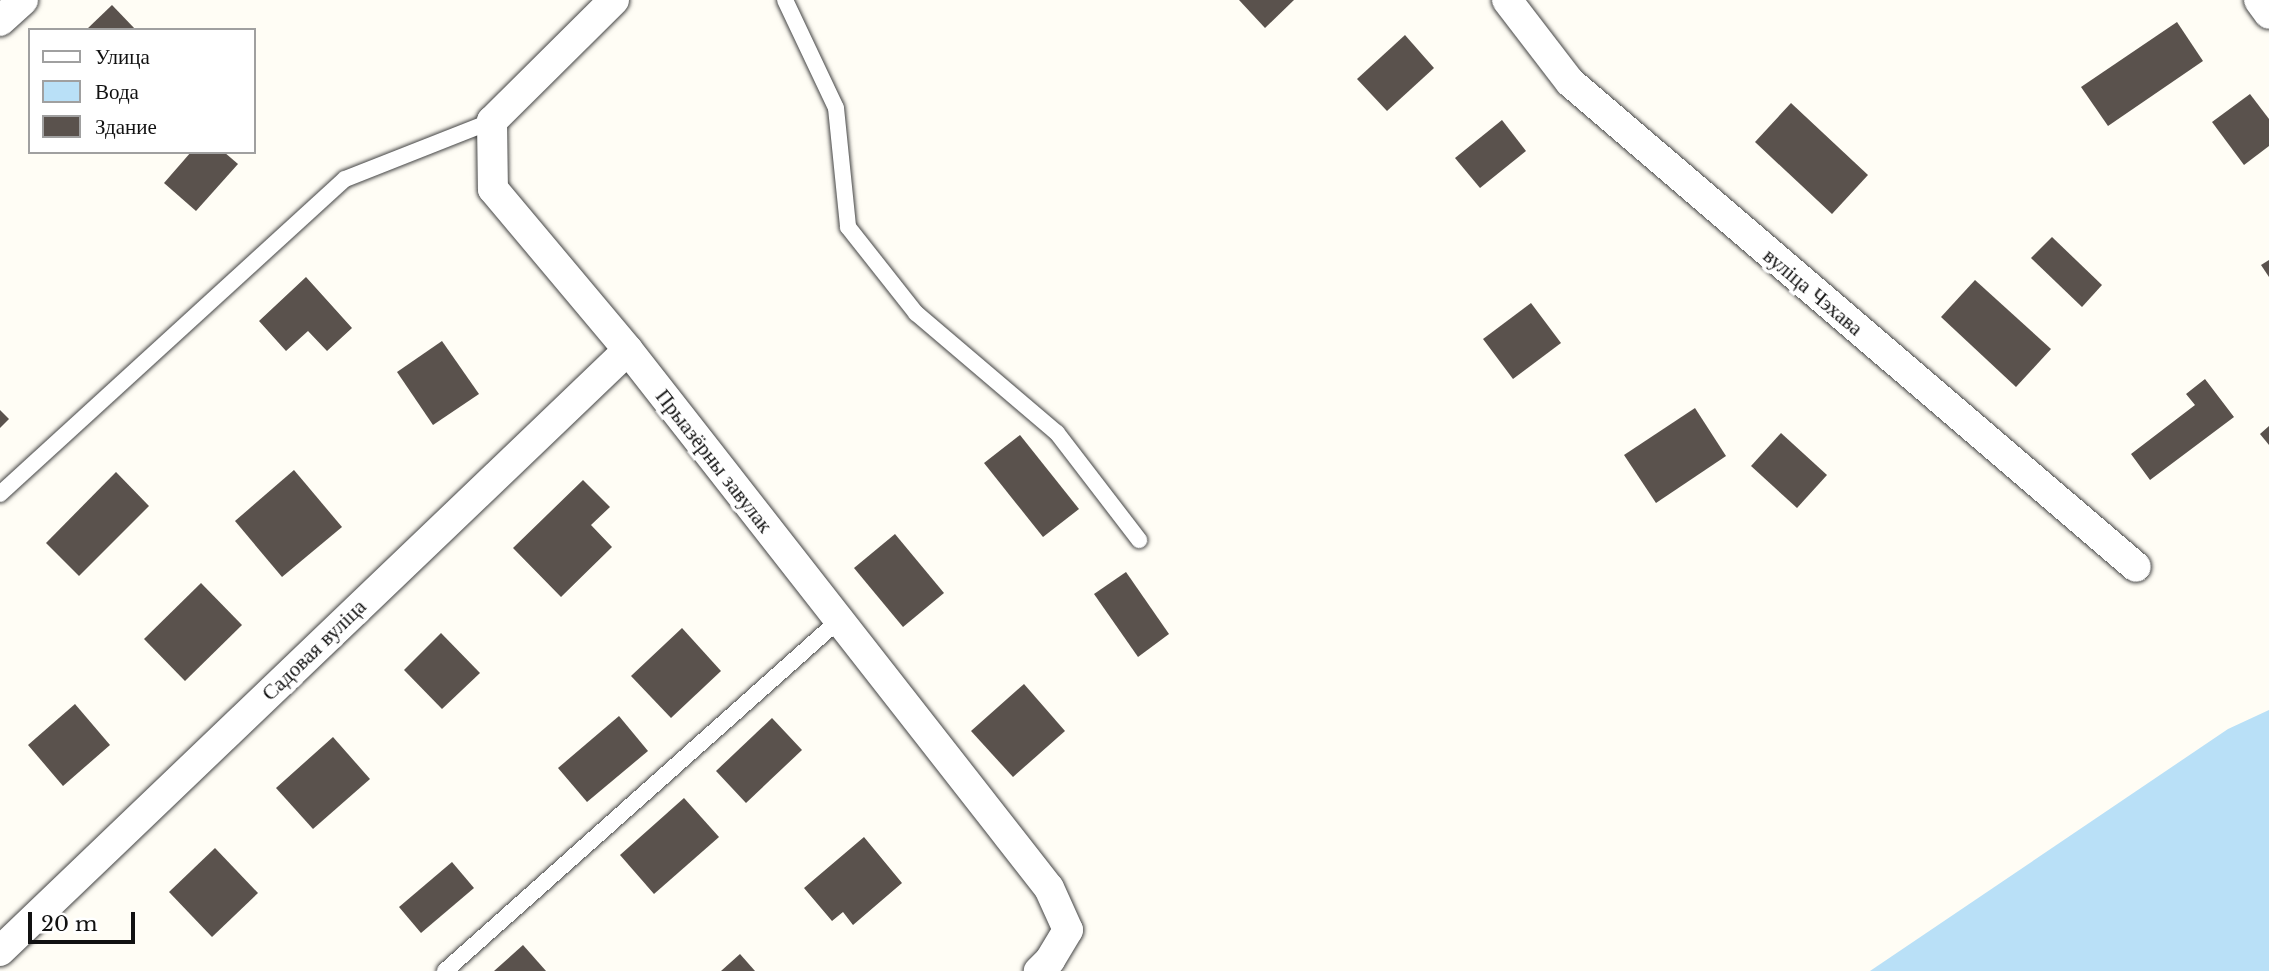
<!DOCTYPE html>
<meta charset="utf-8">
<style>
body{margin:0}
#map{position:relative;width:2269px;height:971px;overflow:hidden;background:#fffdf5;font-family:"Libre Baskerville",serif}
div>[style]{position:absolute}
.water>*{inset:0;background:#b9e0f7}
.building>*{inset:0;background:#5a524d}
.roads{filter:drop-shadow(0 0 2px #444) drop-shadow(0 0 2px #444)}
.lane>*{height:16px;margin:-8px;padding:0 8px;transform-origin:8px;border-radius:8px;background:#fff}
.street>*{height:30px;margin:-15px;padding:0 15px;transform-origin:15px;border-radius:15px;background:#fff}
span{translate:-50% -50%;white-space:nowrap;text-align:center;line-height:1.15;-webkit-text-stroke:7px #fff;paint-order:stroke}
.street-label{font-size:21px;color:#111}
.legend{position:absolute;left:28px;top:28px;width:228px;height:126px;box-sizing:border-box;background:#fff;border:2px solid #a0a0a0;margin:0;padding:9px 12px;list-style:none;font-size:21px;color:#111}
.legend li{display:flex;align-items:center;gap:14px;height:35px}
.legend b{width:35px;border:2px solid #a0a0a0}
.scale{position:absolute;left:28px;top:912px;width:107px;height:32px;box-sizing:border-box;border:4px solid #111;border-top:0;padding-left:9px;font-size:21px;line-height:24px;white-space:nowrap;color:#111;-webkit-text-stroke:5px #fff;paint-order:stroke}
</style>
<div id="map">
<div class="water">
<div style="clip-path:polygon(2269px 710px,2269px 971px,1870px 971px,2228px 729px)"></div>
</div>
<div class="building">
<div style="clip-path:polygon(1239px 0,1294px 0,1265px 28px)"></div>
<div style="clip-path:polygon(112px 5px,136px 30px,86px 30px)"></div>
<div style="clip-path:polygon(2177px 22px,2203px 61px,2108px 126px,2081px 87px)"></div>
<div style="clip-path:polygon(1405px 35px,1434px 68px,1387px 111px,1357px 79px)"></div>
<div style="clip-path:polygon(2250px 94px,2269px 119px,2269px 146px,2244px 165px,2212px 122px)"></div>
<div style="clip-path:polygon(1791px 103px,1868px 175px,1832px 214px,1755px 142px)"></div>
<div style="clip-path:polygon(1502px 120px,1526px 151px,1480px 188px,1455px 158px)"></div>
<div style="clip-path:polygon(191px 152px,224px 152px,238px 164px,196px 211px,164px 183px)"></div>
<div style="clip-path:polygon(2052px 237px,2102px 285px,2082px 307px,2031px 258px)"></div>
<div style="clip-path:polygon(2269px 260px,2269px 277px,2261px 265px)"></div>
<div style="clip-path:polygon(306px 277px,352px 328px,327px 351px,308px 331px,286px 351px,259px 321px)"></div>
<div style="clip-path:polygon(1975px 280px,2051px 349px,2016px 387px,1941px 317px)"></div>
<div style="clip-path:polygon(1531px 303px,1561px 343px,1513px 379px,1483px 339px)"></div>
<div style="clip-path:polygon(442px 341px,479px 394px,433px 425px,397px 372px)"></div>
<div style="clip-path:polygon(2205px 379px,2234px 417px,2150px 480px,2131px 454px,2195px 405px,2186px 394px)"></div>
<div style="clip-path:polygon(1695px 408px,1726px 456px,1656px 503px,1624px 455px)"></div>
<div style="clip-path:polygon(0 410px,9px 419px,0 428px)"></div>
<div style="clip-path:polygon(2269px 426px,2269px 445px,2260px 434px)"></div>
<div style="clip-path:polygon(1781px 433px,1827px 475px,1797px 508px,1751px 466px)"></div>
<div style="clip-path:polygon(1020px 435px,1079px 509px,1043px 537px,984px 463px)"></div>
<div style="clip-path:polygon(294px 470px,342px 527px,282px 577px,235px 521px)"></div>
<div style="clip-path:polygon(116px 472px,149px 506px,79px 576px,46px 543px)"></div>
<div style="clip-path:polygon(583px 480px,610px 507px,591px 525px,612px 547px,561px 597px,513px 548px)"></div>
<div style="clip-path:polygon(895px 534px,944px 593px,903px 627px,854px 568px)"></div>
<div style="clip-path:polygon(1126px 572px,1169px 634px,1138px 657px,1094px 594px)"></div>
<div style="clip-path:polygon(201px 583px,242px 625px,185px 681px,144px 639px)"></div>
<div style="clip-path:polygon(682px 628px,721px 671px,671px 718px,631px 676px)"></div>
<div style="clip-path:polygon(441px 633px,480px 673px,442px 709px,404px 670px)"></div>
<div style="clip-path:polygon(1024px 684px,1065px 731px,1013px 777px,971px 731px)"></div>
<div style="clip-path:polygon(75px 704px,110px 745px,63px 786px,28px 745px)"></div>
<div style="clip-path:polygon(619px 716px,648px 751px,587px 802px,558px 768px)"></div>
<div style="clip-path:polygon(772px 718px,802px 750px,746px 803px,716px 771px)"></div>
<div style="clip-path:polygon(333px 737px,370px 779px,313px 829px,276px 788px)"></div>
<div style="clip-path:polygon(684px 798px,719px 837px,654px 894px,620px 855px)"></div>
<div style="clip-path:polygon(864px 837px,902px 883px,853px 925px,843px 912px,832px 921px,804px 888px)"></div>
<div style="clip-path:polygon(215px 848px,258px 893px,212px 937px,169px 892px)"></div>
<div style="clip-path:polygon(452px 862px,474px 888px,421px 933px,399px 907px)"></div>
<div style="clip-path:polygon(523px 945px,546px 971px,494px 971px)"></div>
<div style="clip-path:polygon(740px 954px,755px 971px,721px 971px)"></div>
</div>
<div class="roads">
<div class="lane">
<div style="left:785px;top:0;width:119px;rotate:64.7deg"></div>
<div style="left:836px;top:108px;width:120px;rotate:84.2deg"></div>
<div style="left:848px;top:227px;width:110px;rotate:51.7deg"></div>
<div style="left:916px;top:313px;width:185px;rotate:40.4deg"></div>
<div style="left:1057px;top:433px;width:135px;rotate:52.5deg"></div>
<div style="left:0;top:494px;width:467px;rotate:-42.4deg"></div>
<div style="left:345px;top:179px;width:158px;rotate:-21.5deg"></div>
<div style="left:445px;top:971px;width:526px;rotate:-41.69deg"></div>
</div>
<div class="street">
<div style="left:614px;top:0;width:172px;rotate:135.2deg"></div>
<div style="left:492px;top:121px;width:68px;rotate:89.2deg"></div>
<div style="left:493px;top:189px;width:210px;rotate:50deg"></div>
<div style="left:628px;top:350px;width:683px;rotate:51.96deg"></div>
<div style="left:1049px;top:888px;width:46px;rotate:65.7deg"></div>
<div style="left:1068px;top:930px;width:35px;rotate:121deg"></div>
<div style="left:1050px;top:960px;width:16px;rotate:135deg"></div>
<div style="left:1507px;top:0;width:103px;rotate:52.5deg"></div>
<div style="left:1570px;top:82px;width:745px;rotate:40.59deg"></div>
<div style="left:2259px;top:0;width:17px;rotate:54deg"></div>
<div style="left:0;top:21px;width:31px;rotate:-42deg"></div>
<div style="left:0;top:951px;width:869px;rotate:-43.74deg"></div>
</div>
</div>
<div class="street-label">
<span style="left:1813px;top:292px;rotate:40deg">вуліца Чэхава</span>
<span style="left:714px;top:461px;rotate:52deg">Прыазёрны завулак</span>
<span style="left:314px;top:650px;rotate:-44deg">Садовая вуліца</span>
</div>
<ul class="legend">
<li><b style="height:9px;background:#fff"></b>Улица</li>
<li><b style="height:19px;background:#b9e0f7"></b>Вода</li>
<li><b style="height:19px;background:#5a524d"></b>Здание</li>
</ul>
<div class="scale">20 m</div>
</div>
